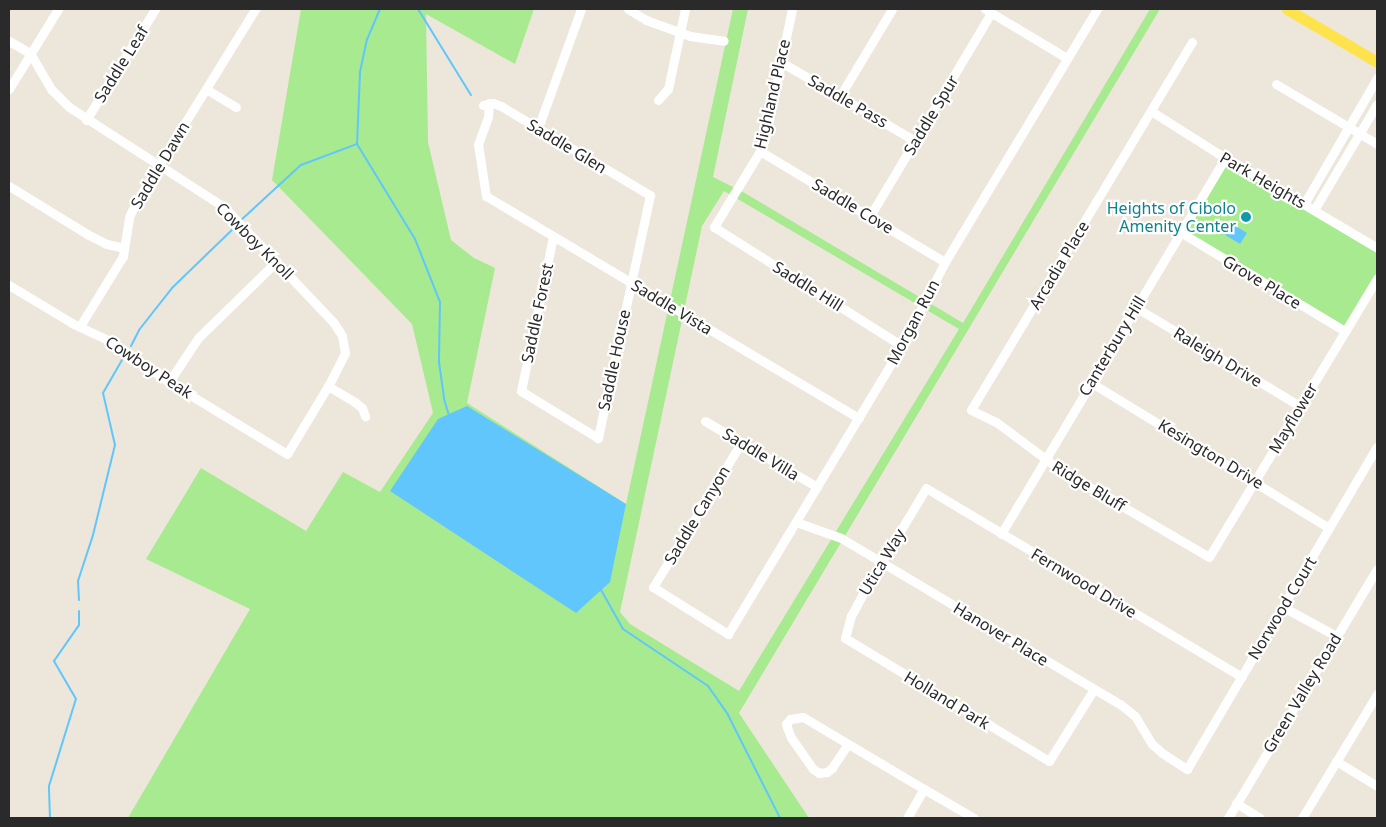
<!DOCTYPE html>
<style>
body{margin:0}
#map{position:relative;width:1386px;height:827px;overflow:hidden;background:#ede6da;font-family:"Noto Sans",sans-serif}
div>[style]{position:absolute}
.green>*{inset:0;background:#a8ea90}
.water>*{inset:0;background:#61c6fb}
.stream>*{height:2px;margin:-1px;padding:0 1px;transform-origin:1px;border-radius:1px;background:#61c6fb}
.minor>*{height:9px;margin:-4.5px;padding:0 4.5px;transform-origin:4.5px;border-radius:4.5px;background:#fff}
.major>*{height:11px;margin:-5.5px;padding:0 5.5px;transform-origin:5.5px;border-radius:5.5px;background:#ffe34d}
.dots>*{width:14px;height:14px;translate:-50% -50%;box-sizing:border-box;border:2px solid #fff;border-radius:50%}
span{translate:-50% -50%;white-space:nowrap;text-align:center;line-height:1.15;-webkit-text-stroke:4.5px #fff;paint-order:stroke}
.street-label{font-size:16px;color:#2a2a2a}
.culture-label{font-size:16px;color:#0d838f}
.right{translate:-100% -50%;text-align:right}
.frame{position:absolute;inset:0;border:10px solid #2a2a2a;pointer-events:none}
</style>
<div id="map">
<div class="green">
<div style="clip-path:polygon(evenodd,301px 9px,534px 9px,515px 64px,426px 14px,428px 142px,451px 240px,474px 258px,495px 268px,467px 403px,626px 504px,733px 9px,748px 9px,713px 177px,743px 192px,963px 323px,1150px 9px,1160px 9px,739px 713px,809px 818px,128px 818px,250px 609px,146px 559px,201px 468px,306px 531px,343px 472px,380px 492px,433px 413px,412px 324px,272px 180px,301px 9px,724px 191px,959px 329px,739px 691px,630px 624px,620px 612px,702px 226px,724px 191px)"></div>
<div style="clip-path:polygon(1225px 158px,1377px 248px,1377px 278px,1345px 331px,1180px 232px)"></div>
</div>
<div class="water">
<div style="clip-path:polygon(1229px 222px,1247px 233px,1240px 244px,1222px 233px)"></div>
<div style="clip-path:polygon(467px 406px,626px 504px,610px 582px,576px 613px,390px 491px,438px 419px)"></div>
</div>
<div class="stream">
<div style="left:380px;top:9px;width:33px;rotate:113deg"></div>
<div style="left:367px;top:39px;width:35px;rotate:102deg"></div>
<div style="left:360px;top:73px;width:71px;rotate:92.4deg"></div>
<div style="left:357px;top:144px;width:111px;rotate:58.6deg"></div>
<div style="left:415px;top:239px;width:68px;rotate:68.4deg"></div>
<div style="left:440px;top:302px;width:60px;rotate:91deg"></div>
<div style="left:439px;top:362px;width:37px;rotate:82deg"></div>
<div style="left:444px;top:399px;width:17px;rotate:73deg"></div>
<div style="left:418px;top:9px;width:101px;rotate:58.4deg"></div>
<div style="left:240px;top:221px;width:83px;rotate:-42.6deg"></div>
<div style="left:301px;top:165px;width:60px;rotate:-20.6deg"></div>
<div style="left:131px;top:346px;width:18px;rotate:-63deg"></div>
<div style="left:139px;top:330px;width:53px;rotate:-51.8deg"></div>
<div style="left:172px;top:288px;width:91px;rotate:-44.1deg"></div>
<div style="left:600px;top:588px;width:47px;rotate:60.7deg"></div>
<div style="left:623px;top:629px;width:102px;rotate:33.8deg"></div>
<div style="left:708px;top:686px;width:35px;rotate:55deg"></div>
<div style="left:728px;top:715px;width:115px;rotate:63.2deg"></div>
<div style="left:79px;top:600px;width:19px;rotate:-93deg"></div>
<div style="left:78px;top:581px;width:48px;rotate:-71.9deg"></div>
<div style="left:93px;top:535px;width:93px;rotate:-76.3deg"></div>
<div style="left:115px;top:445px;width:53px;rotate:-103deg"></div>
<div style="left:103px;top:393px;width:38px;rotate:-60deg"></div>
<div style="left:50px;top:818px;width:32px;rotate:-92deg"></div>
<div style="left:49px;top:786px;width:91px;rotate:-72.8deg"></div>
<div style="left:76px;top:699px;width:44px;rotate:-120.1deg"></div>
<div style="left:54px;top:661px;width:44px;rotate:-55.2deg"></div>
<div style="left:79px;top:625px;width:14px;rotate:-90deg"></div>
</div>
<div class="minor">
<div style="left:628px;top:9px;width:21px;rotate:31deg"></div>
<div style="left:646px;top:20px;width:47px;rotate:20deg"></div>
<div style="left:690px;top:36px;width:34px;rotate:8deg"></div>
<div style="left:792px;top:9px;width:132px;rotate:101.8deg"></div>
<div style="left:765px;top:138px;width:14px;rotate:111deg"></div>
<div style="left:760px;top:151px;width:89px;rotate:121.2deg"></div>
<div style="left:714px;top:227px;width:222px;rotate:32.3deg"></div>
<div style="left:985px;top:9px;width:96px;rotate:30.9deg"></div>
<div style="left:9px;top:41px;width:24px;rotate:30deg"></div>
<div style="left:30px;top:53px;width:42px;rotate:59.7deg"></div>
<div style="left:51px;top:89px;width:25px;rotate:45deg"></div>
<div style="left:69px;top:107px;width:184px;rotate:32.8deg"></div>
<div style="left:224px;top:207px;width:160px;rotate:46.5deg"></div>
<div style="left:334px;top:323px;width:15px;rotate:58deg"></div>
<div style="left:342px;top:336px;width:17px;rotate:80deg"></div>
<div style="left:345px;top:353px;width:37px;rotate:117deg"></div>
<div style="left:328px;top:386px;width:79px;rotate:121.1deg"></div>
<div style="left:287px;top:454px;width:138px;rotate:-148.6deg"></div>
<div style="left:169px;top:382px;width:74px;rotate:-145.5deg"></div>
<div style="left:108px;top:340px;width:40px;rotate:-155deg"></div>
<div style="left:72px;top:323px;width:74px;rotate:-148.9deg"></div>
<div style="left:1192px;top:42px;width:429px;rotate:121deg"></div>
<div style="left:971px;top:410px;width:28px;rotate:26deg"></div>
<div style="left:996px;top:422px;width:82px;rotate:36.6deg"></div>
<div style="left:1062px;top:471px;width:170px;rotate:30.3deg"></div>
<div style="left:1209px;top:557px;width:326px;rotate:-58.9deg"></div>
<div style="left:781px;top:62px;width:156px;rotate:30.5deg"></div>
<div style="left:1276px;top:84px;width:117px;rotate:30.7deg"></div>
<div style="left:9px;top:89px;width:94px;rotate:-58.5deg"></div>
<div style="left:206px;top:89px;width:35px;rotate:31deg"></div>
<div style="left:840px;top:96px;width:101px;rotate:-59.1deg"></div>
<div style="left:658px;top:100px;width:15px;rotate:-48deg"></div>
<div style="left:668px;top:89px;width:82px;rotate:-78deg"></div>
<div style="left:489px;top:103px;width:14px;rotate:94deg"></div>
<div style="left:488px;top:117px;width:29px;rotate:110deg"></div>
<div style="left:478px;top:144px;width:53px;rotate:81.3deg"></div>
<div style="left:486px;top:196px;width:434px;rotate:30.8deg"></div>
<div style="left:483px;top:105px;width:10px;rotate:-11deg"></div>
<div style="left:493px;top:103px;width:9px;rotate:21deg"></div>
<div style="left:501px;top:106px;width:174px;rotate:30.9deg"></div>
<div style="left:650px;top:195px;width:249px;rotate:102.1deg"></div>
<div style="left:598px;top:438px;width:90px;rotate:-148.6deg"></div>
<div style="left:521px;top:391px;width:158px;rotate:-78.3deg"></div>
<div style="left:1151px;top:111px;width:80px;rotate:32.3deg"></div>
<div style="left:1219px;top:154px;width:184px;rotate:30.7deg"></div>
<div style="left:86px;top:120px;width:131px;rotate:-58.1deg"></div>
<div style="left:538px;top:128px;width:127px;rotate:-70.1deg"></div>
<div style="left:760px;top:151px;width:216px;rotate:31deg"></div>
<div style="left:9px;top:186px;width:92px;rotate:31.6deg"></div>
<div style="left:87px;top:234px;width:22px;rotate:27deg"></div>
<div style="left:107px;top:244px;width:17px;rotate:13deg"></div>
<div style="left:1304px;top:204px;width:146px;rotate:-59.9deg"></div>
<div style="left:1314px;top:210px;width:123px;rotate:-59.3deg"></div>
<div style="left:870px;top:216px;width:236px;rotate:-59.2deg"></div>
<div style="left:1180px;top:232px;width:192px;rotate:31deg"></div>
<div style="left:1135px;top:307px;width:192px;rotate:31deg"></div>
<div style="left:80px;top:326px;width:82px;rotate:-58.4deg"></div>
<div style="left:123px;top:256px;width:39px;rotate:-81deg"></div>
<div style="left:129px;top:217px;width:17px;rotate:-65deg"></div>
<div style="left:136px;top:202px;width:227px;rotate:-58.3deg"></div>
<div style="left:169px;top:382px;width:53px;rotate:-56.6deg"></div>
<div style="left:198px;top:338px;width:110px;rotate:-44.3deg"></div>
<div style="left:1090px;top:382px;width:280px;rotate:31.4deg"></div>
<div style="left:328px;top:386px;width:31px;rotate:31deg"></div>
<div style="left:355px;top:402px;width:9px;rotate:41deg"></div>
<div style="left:362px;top:408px;width:9px;rotate:69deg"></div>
<div style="left:705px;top:421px;width:130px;rotate:30.5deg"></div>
<div style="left:741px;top:443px;width:169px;rotate:121.4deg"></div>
<div style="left:653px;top:587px;width:89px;rotate:32.1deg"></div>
<div style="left:728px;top:634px;width:336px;rotate:-58.9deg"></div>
<div style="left:902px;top:346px;width:94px;rotate:-62.9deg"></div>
<div style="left:945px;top:262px;width:295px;rotate:-59deg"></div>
<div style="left:796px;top:522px;width:48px;rotate:19.6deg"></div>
<div style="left:841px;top:538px;width:325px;rotate:30.8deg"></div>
<div style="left:1120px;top:704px;width:19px;rotate:39deg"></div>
<div style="left:1135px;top:716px;width:33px;rotate:59deg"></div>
<div style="left:1152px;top:744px;width:13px;rotate:42deg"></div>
<div style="left:1162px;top:753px;width:30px;rotate:33deg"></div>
<div style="left:1187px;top:769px;width:374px;rotate:-59.5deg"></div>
<div style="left:1001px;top:534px;width:438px;rotate:-59.2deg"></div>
<div style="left:1283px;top:607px;width:60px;rotate:28.7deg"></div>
<div style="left:1094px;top:689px;width:85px;rotate:122deg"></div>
<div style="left:1049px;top:761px;width:238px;rotate:-148.9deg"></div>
<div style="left:845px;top:638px;width:23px;rotate:-75deg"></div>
<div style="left:851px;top:616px;width:26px;rotate:-62deg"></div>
<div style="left:863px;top:593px;width:122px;rotate:-59deg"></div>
<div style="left:926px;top:488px;width:368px;rotate:30.9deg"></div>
<div style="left:848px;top:744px;width:29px;rotate:124deg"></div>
<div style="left:832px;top:768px;width:6px;rotate:141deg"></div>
<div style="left:827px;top:772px;width:8px;rotate:173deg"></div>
<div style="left:819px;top:773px;width:7px;rotate:-146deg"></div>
<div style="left:813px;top:769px;width:38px;rotate:-125deg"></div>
<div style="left:791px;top:738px;width:15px;rotate:-110deg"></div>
<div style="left:786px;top:724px;width:6px;rotate:-51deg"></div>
<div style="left:790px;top:719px;width:13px;rotate:-9deg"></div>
<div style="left:803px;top:717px;width:141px;rotate:30.8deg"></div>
<div style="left:924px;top:789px;width:58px;rotate:30.1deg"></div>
<div style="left:1336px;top:761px;width:48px;rotate:31.4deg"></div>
<div style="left:1236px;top:803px;width:28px;rotate:32deg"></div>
<div style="left:907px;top:818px;width:34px;rotate:-60deg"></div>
<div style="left:1228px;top:818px;width:290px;rotate:-59.1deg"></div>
<div style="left:1302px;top:818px;width:145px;rotate:-58.8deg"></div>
</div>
<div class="major">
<div style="left:1287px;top:9px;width:104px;rotate:30.5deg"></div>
</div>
<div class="dots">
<div style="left:1246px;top:217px;background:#0f9aa8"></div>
</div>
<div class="street-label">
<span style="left:121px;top:64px;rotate:-58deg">Saddle Leaf</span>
<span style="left:772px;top:94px;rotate:-77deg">Highland Place</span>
<span style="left:848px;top:101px;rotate:30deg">Saddle Pass</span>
<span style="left:931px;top:115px;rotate:-59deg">Saddle Spur</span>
<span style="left:567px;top:146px;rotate:31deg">Saddle Glen</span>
<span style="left:160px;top:165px;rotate:-59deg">Saddle Dawn</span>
<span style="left:1263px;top:180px;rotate:30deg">Park Heights</span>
<span style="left:853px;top:206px;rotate:31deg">Saddle Cove</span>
<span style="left:255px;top:241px;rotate:45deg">Cowboy Knoll</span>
<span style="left:1059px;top:265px;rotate:-59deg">Arcadia Place</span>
<span style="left:1262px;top:282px;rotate:31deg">Grove Place</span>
<span style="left:808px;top:286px;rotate:32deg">Saddle Hill</span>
<span style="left:672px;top:307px;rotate:31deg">Saddle Vista</span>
<span style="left:537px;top:313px;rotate:-78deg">Saddle Forest</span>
<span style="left:913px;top:322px;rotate:-62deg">Morgan Run</span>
<span style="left:1112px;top:346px;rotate:-59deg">Canterbury Hill</span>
<span style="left:1218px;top:357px;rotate:31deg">Raleigh Drive</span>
<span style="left:614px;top:360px;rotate:-78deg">Saddle House</span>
<span style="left:149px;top:367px;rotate:33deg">Cowboy Peak</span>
<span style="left:1293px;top:418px;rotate:-59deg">Mayflower</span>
<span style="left:761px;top:454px;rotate:31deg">Saddle Villa</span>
<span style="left:1211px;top:454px;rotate:31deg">Kesington Drive</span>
<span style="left:1089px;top:486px;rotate:31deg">Ridge Bluff</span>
<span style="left:697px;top:515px;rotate:-59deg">Saddle Canyon</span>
<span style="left:882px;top:562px;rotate:-59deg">Utica Way</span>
<span style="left:1084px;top:583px;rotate:31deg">Fernwood Drive</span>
<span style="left:1282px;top:608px;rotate:-59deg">Norwood Court</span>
<span style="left:1001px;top:634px;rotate:31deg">Hanover Place</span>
<span style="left:1302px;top:693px;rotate:-59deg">Green Valley Road</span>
<span style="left:947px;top:700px;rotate:31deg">Holland Park</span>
</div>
<div class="culture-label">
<span class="right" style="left:1236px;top:217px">Heights of Cibolo<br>Amenity Center</span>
</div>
<div class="frame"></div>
</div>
